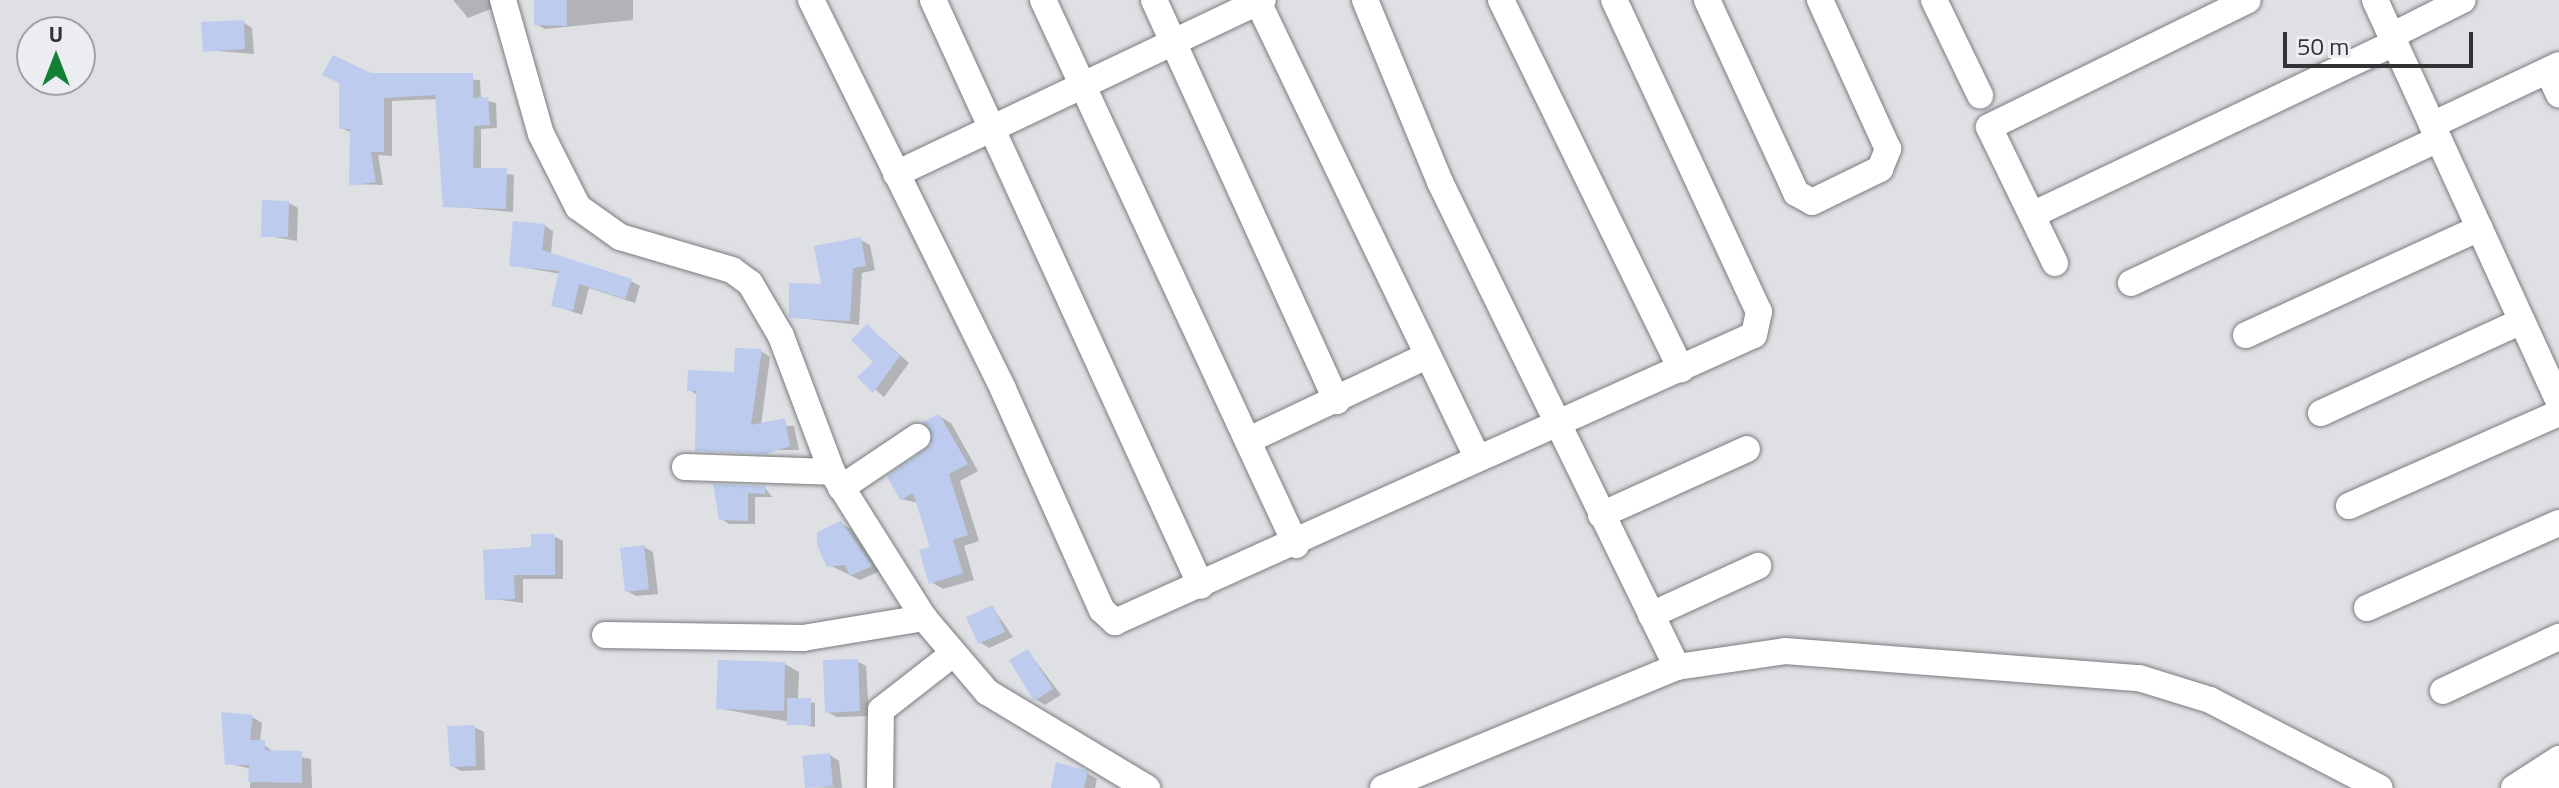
<!DOCTYPE html>
<style>
body{margin:0}
#map{position:relative;width:2559px;height:788px;overflow:hidden;background:#dee0e4;font-family:"Titillium Web",sans-serif}
div>[style]{position:absolute}
.shadow>*{inset:0;background:#0003}
.building>*{inset:0;background:#bccbee}
.roads{filter:drop-shadow(0 0 2px #7a7c7f) drop-shadow(0 0 2px #7a7c7f)}
.street>*{height:26px;margin:-13px;padding:0 13px;transform-origin:13px;border-radius:13px;background:#fff}
span{translate:-50% -50%;white-space:nowrap;text-align:center;line-height:1.15;-webkit-text-stroke:6px #ebedf1;paint-order:stroke}
.north{position:absolute;left:16px;top:16px;width:80px;height:80px;box-sizing:border-box;background:#ebedf1;border:2px solid #a1a2a5;border-radius:50%;rotate:0deg;font-size:22px;font-weight:700;line-height:32px;text-align:center;color:#323234}
.north::after{content:'';display:block;margin:auto;width:28px;height:36px;background:#148035;clip-path:polygon(50% 0,100% 100%,50% 72%,0 100%)}
.scale{position:absolute;left:2283px;top:32px;width:190px;height:36px;box-sizing:border-box;border:4px solid #323234;border-top:0;padding-left:10px;font-size:24px;line-height:28px;white-space:nowrap;color:#323234;-webkit-text-stroke:6px #ebedf1;paint-order:stroke}
</style>
<div id="map">
<div class="shadow">
<div style="clip-path:polygon(453px 0,494px 0,496px 7px,468px 18px)"></div>
<div style="clip-path:polygon(536px 0,633px 0,633px 20px,545px 29px,536px 24px)"></div>
<div style="clip-path:polygon(243px 22px,252px 28px,254px 54px,205px 50px)"></div>
<div style="clip-path:polygon(370px 75px,480px 80px,481px 99px,496px 103px,497px 128px,481px 129px,481px 170px,514px 175px,513px 212px,445px 206px,438px 99px,392px 101px,392px 156px,378px 155px,383px 185px,351px 184px,352px 133px,341px 128px)"></div>
<div style="clip-path:polygon(289px 203px,298px 208px,297px 241px,263px 235px)"></div>
<div style="clip-path:polygon(544px 225px,553px 231px,551px 255px,631px 281px,640px 286px,635px 303px,589px 288px,582px 315px,553px 305px,560px 274px,511px 265px)"></div>
<div style="clip-path:polygon(861px 240px,870px 245px,875px 270px,862px 273px,859px 325px,791px 317px)"></div>
<div style="clip-path:polygon(867px 326px,909px 363px,884px 397px,860px 377px,876px 362px)"></div>
<div style="clip-path:polygon(761px 351px,770px 357px,761px 425px,794px 426px,799px 450px,697px 450px,698px 395px,689px 390px,736px 374px)"></div>
<div style="clip-path:polygon(939px 416px,951px 423px,978px 471px,960px 481px,979px 541px,964px 546px,974px 580px,943px 589px,931px 582px,933px 548px,919px 503px,901px 499px,933px 445px)"></div>
<div style="clip-path:polygon(715px 486px,765px 488px,772px 497px,755px 497px,755px 524px,729px 524px,721px 519px)"></div>
<div style="clip-path:polygon(841px 523px,851px 529px,880px 571px,860px 580px,829px 565px)"></div>
<div style="clip-path:polygon(554px 536px,563px 541px,563px 579px,523px 579px,523px 603px,487px 598px)"></div>
<div style="clip-path:polygon(644px 547px,653px 552px,658px 594px,636px 596px,627px 591px)"></div>
<div style="clip-path:polygon(993px 608px,1013px 637px,989px 648px,980px 642px)"></div>
<div style="clip-path:polygon(1028px 651px,1061px 695px,1045px 705px,1035px 699px)"></div>
<div style="clip-path:polygon(857px 661px,866px 666px,869px 716px,837px 717px,827px 712px)"></div>
<div style="clip-path:polygon(785px 664px,799px 672px,798px 700px,815px 703px,815px 727px,718px 708px)"></div>
<div style="clip-path:polygon(252px 717px,262px 723px,260px 742px,274px 752px,311px 759px,312px 788px,250px 788px,251px 769px,227px 763px)"></div>
<div style="clip-path:polygon(474px 727px,484px 732px,485px 770px,461px 771px,452px 766px)"></div>
<div style="clip-path:polygon(830px 755px,839px 761px,842px 788px,807px 787px)"></div>
<div style="clip-path:polygon(1087px 773px,1097px 779px,1095px 788px,1053px 788px)"></div>
</div>
<div class="building">
<div style="clip-path:polygon(534px 0,567px 0,567px 26px,534px 25px)"></div>
<div style="clip-path:polygon(244px 20px,245px 49px,203px 52px,201px 22px)"></div>
<div style="clip-path:polygon(333px 55px,371px 73px,473px 73px,473px 98px,488px 97px,490px 125px,474px 126px,473px 168px,507px 168px,506px 209px,443px 207px,435px 95px,384px 98px,384px 152px,371px 152px,376px 182px,349px 186px,350px 129px,339px 129px,339px 83px,322px 75px)"></div>
<div style="clip-path:polygon(262px 200px,289px 201px,288px 237px,261px 237px)"></div>
<div style="clip-path:polygon(513px 221px,545px 224px,542px 250px,632px 279px,625px 299px,579px 284px,573px 311px,551px 306px,559px 271px,509px 266px)"></div>
<div style="clip-path:polygon(861px 237px,866px 266px,853px 268px,850px 321px,789px 318px,789px 283px,821px 284px,814px 246px)"></div>
<div style="clip-path:polygon(867px 324px,900px 356px,873px 393px,857px 377px,873px 362px,851px 340px)"></div>
<div style="clip-path:polygon(735px 348px,762px 349px,751px 425px,785px 418px,790px 446px,767px 454px,695px 451px,696px 391px,687px 391px,688px 370px,734px 372px)"></div>
<div style="clip-path:polygon(939px 414px,968px 464px,949px 474px,968px 535px,953px 540px,963px 573px,929px 584px,919px 550px,930px 547px,913px 493px,900px 500px,887px 476px,931px 445px,923px 422px)"></div>
<div style="clip-path:polygon(713px 484px,765px 486px,765px 494px,748px 493px,748px 521px,719px 520px)"></div>
<div style="clip-path:polygon(841px 521px,872px 566px,850px 576px,845px 565px,827px 567px,817px 545px,817px 532px)"></div>
<div style="clip-path:polygon(531px 534px,555px 534px,555px 575px,514px 575px,515px 599px,485px 600px,483px 550px,531px 547px)"></div>
<div style="clip-path:polygon(644px 545px,649px 589px,625px 592px,620px 548px)"></div>
<div style="clip-path:polygon(993px 605px,1005px 632px,978px 644px,966px 617px)"></div>
<div style="clip-path:polygon(1028px 649px,1053px 689px,1034px 701px,1009px 660px)"></div>
<div style="clip-path:polygon(858px 659px,860px 711px,825px 713px,823px 660px)"></div>
<div style="clip-path:polygon(718px 660px,785px 662px,784px 711px,716px 709px)"></div>
<div style="clip-path:polygon(787px 698px,811px 698px,811px 725px,787px 725px)"></div>
<div style="clip-path:polygon(221px 712px,253px 715px,250px 740px,265px 740px,265px 750px,302px 751px,302px 783px,248px 782px,249px 765px,225px 765px)"></div>
<div style="clip-path:polygon(475px 725px,476px 766px,450px 767px,447px 726px)"></div>
<div style="clip-path:polygon(830px 753px,833px 786px,805px 788px,802px 756px)"></div>
<div style="clip-path:polygon(1056px 762px,1088px 771px,1084px 788px,1051px 788px)"></div>
</div>
<div class="roads">
<div class="street">
<div style="left:503px;top:0;width:139px;rotate:74.2deg"></div>
<div style="left:541px;top:134px;width:82px;rotate:63.1deg"></div>
<div style="left:578px;top:207px;width:52px;rotate:35.5deg"></div>
<div style="left:620px;top:237px;width:117px;rotate:16.4deg"></div>
<div style="left:732px;top:270px;width:22px;rotate:36deg"></div>
<div style="left:750px;top:283px;width:61px;rotate:59.7deg"></div>
<div style="left:781px;top:336px;width:145px;rotate:69.4deg"></div>
<div style="left:832px;top:472px;width:173px;rotate:57.8deg"></div>
<div style="left:924px;top:618px;width:97px;rotate:49.6deg"></div>
<div style="left:987px;top:692px;width:187px;rotate:31deg"></div>
<div style="left:811px;top:0;width:434px;rotate:63.7deg"></div>
<div style="left:1003px;top:389px;width:242px;rotate:65.9deg"></div>
<div style="left:1102px;top:610px;width:18px;rotate:43deg"></div>
<div style="left:1115px;top:622px;width:700px;rotate:-24.19deg"></div>
<div style="left:1754px;top:335px;width:24px;rotate:-78deg"></div>
<div style="left:1759px;top:312px;width:344px;rotate:-114.9deg"></div>
<div style="left:933px;top:0;width:644px;rotate:65.42deg"></div>
<div style="left:1043px;top:0;width:601px;rotate:65.1deg"></div>
<div style="left:1154px;top:0;width:441px;rotate:65.5deg"></div>
<div style="left:1257px;top:0;width:507px;rotate:64.29deg"></div>
<div style="left:1365px;top:0;width:197px;rotate:67.6deg"></div>
<div style="left:1440px;top:182px;width:540px;rotate:63.96deg"></div>
<div style="left:1501px;top:0;width:411px;rotate:64deg"></div>
<div style="left:1707px;top:0;width:213px;rotate:65.2deg"></div>
<div style="left:1796px;top:193px;width:18px;rotate:29deg"></div>
<div style="left:1812px;top:202px;width:76px;rotate:-25.9deg"></div>
<div style="left:1880px;top:169px;width:22px;rotate:-68deg"></div>
<div style="left:1888px;top:149px;width:164px;rotate:-114.5deg"></div>
<div style="left:1934px;top:0;width:106px;rotate:64.2deg"></div>
<div style="left:2375px;top:0;width:441px;rotate:65.4deg"></div>
<div style="left:2391px;top:36px;width:80px;rotate:-26.6deg"></div>
<div style="left:2548px;top:71px;width:26px;rotate:65deg"></div>
<div style="left:2432px;top:125px;width:140px;rotate:-25.3deg"></div>
<div style="left:896px;top:174px;width:406px;rotate:-25.4deg"></div>
<div style="left:2032px;top:215px;width:402px;rotate:-25.4deg"></div>
<div style="left:2055px;top:263px;width:151px;rotate:-115.9deg"></div>
<div style="left:1989px;top:127px;width:288px;rotate:-26.1deg"></div>
<div style="left:2131px;top:283px;width:339px;rotate:-25.1deg"></div>
<div style="left:2246px;top:335px;width:257px;rotate:-24.6deg"></div>
<div style="left:2321px;top:413px;width:221px;rotate:-24.6deg"></div>
<div style="left:1249px;top:440px;width:197px;rotate:-25.3deg"></div>
<div style="left:685px;top:467px;width:147px;rotate:1.9deg"></div>
<div style="left:841px;top:488px;width:92px;rotate:-33.9deg"></div>
<div style="left:2349px;top:506px;width:230px;rotate:-23.9deg"></div>
<div style="left:1601px;top:515px;width:160px;rotate:-24.3deg"></div>
<div style="left:2367px;top:608px;width:210px;rotate:-23.9deg"></div>
<div style="left:1651px;top:615px;width:118px;rotate:-24.6deg"></div>
<div style="left:605px;top:635px;width:198px;rotate:0.9deg"></div>
<div style="left:803px;top:638px;width:123px;rotate:-9.4deg"></div>
<div style="left:2443px;top:691px;width:128px;rotate:-25deg"></div>
<div style="left:880px;top:788px;width:78px;rotate:-89.3deg"></div>
<div style="left:881px;top:710px;width:91px;rotate:-37.9deg"></div>
<div style="left:1383px;top:788px;width:318px;rotate:-22.4deg"></div>
<div style="left:1677px;top:667px;width:109px;rotate:-8.4deg"></div>
<div style="left:1785px;top:651px;width:355px;rotate:4.4deg"></div>
<div style="left:2139px;top:678px;width:74px;rotate:17.2deg"></div>
<div style="left:2210px;top:700px;width:191px;rotate:27.4deg"></div>
<div style="left:2514px;top:788px;width:54px;rotate:-32.8deg"></div>
<div style="left:2549px;top:788px;width:11px;rotate:-27deg"></div>
</div>
</div>
<div class="north">U</div>
<div class="scale">50 m</div>
</div>
